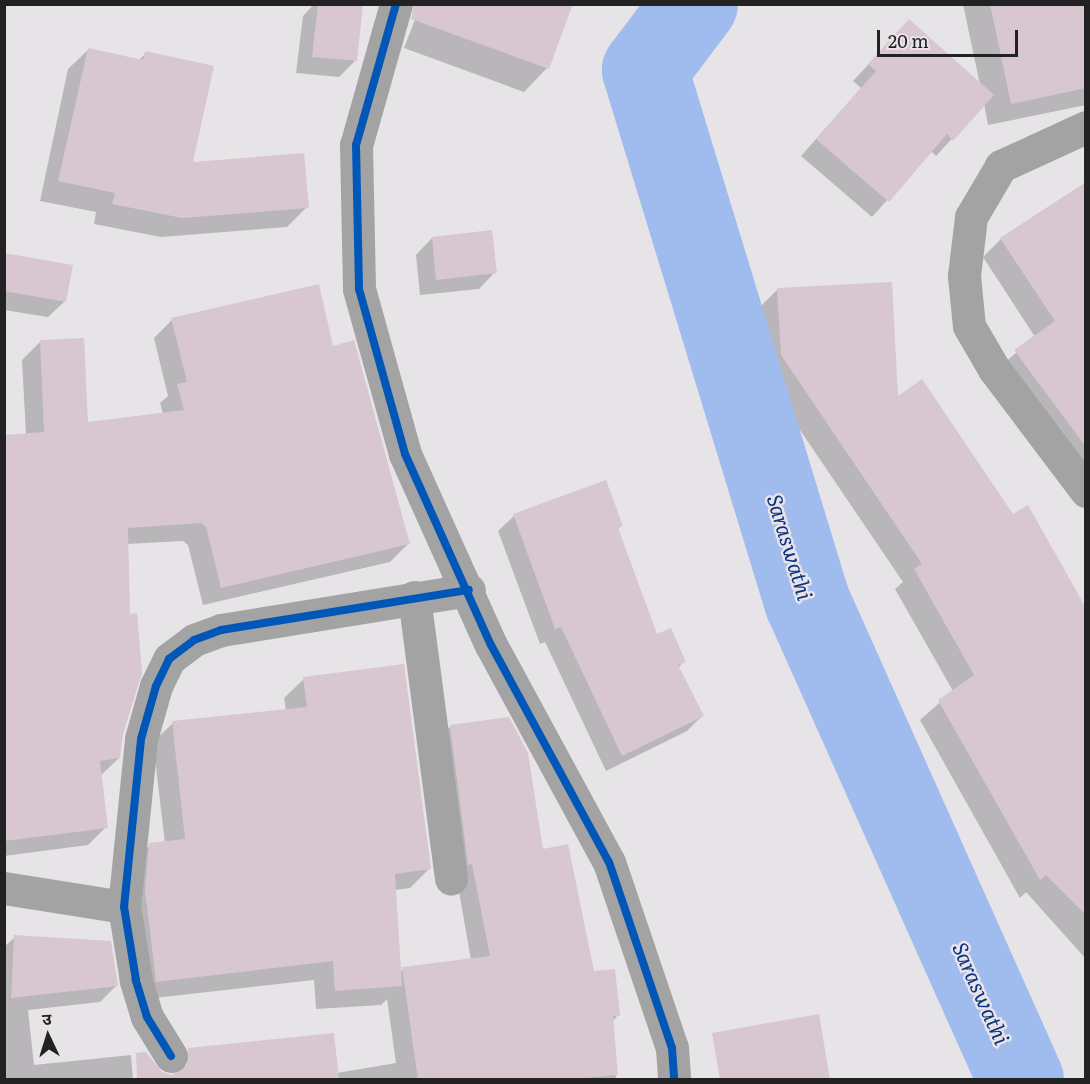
<!DOCTYPE html>
<meta charset="utf-8">
<style>
body{margin:0}
#map{position:relative;width:1090px;height:1084px;overflow:hidden;background:#e6e4e6;font-family:Literata,"Noto Sans Devanagari",serif}
div>[style]{position:absolute}
.shadow>*{inset:0;background:#0003}
.river>*{height:86px;margin:-43px;padding:0 43px;transform-origin:43px;border-radius:43px;background:#a0bbed}
.building>*{inset:0;background:#d8c7d0}
.minor>*{height:33px;margin:-16.5px;padding:0 16.5px;transform-origin:16.5px;border-radius:16.5px;background:#a4a3a3}
.cycleway>*{height:8px;margin:-4px;padding:0 4px;transform-origin:4px;border-radius:4px;background:#0057b8}
span{translate:-50% -50%;white-space:nowrap;text-align:center;line-height:1.15;-webkit-text-stroke:5px #e7e3e7;paint-order:stroke}
.water-label{font-size:21px;color:#0a3383;font-style:italic}
.frame{position:absolute;inset:0;border:6px solid #232223;pointer-events:none}
.north{position:absolute;left:18px;top:1006px;width:60px;height:60px;-webkit-text-stroke:4px #e7e3e7;paint-order:stroke;rotate:356deg;font-size:16px;font-weight:700;line-height:24px;text-align:center;color:#232223}
.north::after{content:'';display:block;margin:auto;width:21px;height:27px;background:#232223;clip-path:polygon(50% 0,100% 100%,50% 72%,0 100%)}
.scale{position:absolute;left:877px;top:30px;width:141px;height:27px;box-sizing:border-box;border:3px solid #232223;border-top:0;padding-left:8px;font-size:18px;line-height:21px;white-space:nowrap;color:#232223;-webkit-text-stroke:4px #e7e3e7;paint-order:stroke}
</style>
<div id="map">
<div class="shadow">
<div style="clip-path:polygon(314px 4px,358px 4px,355px 61px,339px 77px,296px 73px,303px 16px)"></div>
<div style="clip-path:polygon(421px 4px,547px 68px,524px 92px,404px 48px)"></div>
<div style="clip-path:polygon(963px 4px,1086px 4px,1086px 105px,988px 125px,984px 104px,936px 156px,931px 151px,872px 217px,801px 156px,861px 88px,853px 81px,909px 21px,980px 85px)"></div>
<div style="clip-path:polygon(88px 50px,138px 61px,146px 53px,191px 164px,307px 207px,287px 227px,161px 237px,94px 224px,96px 212px,40px 201px,68px 69px)"></div>
<div style="clip-path:polygon(1086px 186px,1086px 492px,997px 369px,1035px 337px,983px 257px,1001px 239px)"></div>
<div style="clip-path:polygon(432px 238px,495px 272px,479px 289px,420px 295px,416px 255px)"></div>
<div style="clip-path:polygon(4px 255px,65px 301px,48px 317px,4px 310px)"></div>
<div style="clip-path:polygon(778px 289px,896px 398px,1012px 516px,1086px 611px,1086px 959px,1026px 892px,1020px 898px,920px 720px,953px 691px,895px 589px,903px 582px,762px 374px,759px 308px)"></div>
<div style="clip-path:polygon(172px 320px,332px 347px,408px 544px,390px 562px,203px 605px,188px 545px,183px 541px,127px 544px,119px 758px,100px 776px,106px 827px,88px 845px,4px 856px,4px 437px,26px 435px,22px 360px,40px 342px,87px 423px,163px 414px,160px 403px,168px 396px,154px 338px)"></div>
<div style="clip-path:polygon(514px 516px,621px 526px,617px 530px,657px 636px,684px 661px,678px 668px,702px 716px,687px 731px,606px 771px,545px 642px,540px 644px,498px 531px)"></div>
<div style="clip-path:polygon(304px 679px,429px 869px,410px 888px,395px 890px,400px 971px,471px 960px,433px 744px,450px 727px,542px 851px,593px 973px,618px 1015px,612px 1022px,616px 1080px,189px 1080px,337px 1073px,396px 1063px,387px 999px,381px 1005px,316px 1009px,314px 980px,137px 1000px,131px 864px,150px 845px,165px 843px,153px 742px,173px 723px,286px 710px,284px 698px)"></div>
<div style="clip-path:polygon(15px 937px,117px 985px,100px 1002px,28px 1010px,34px 1065px,131px 1055px,133px 1080px,4px 1080px,4px 947px)"></div>
</div>
<div class="river">
<div style="left:695px;top:4px;width:83px;rotate:127.1deg"></div>
<div style="left:645px;top:70px;width:555px;rotate:73.03deg"></div>
<div style="left:807px;top:601px;width:525px;rotate:65.93deg"></div>
</div>
<div class="building">
<div style="clip-path:polygon(318px 4px,363px 4px,357px 61px,312px 57px)"></div>
<div style="clip-path:polygon(414px 4px,573px 4px,549px 69px,411px 19px)"></div>
<div style="clip-path:polygon(990px 4px,1086px 4px,1086px 88px,1011px 104px)"></div>
<div style="clip-path:polygon(909px 19px,994px 95px,953px 141px,947px 134px,889px 202px,816px 139px,876px 71px,868px 64px)"></div>
<div style="clip-path:polygon(88px 48px,143px 60px,145px 51px,214px 66px,193px 162px,304px 153px,309px 208px,182px 218px,112px 204px,115px 193px,58px 181px)"></div>
<div style="clip-path:polygon(1086px 182px,1086px 447px,1014px 350px,1055px 321px,1000px 238px)"></div>
<div style="clip-path:polygon(492px 230px,497px 273px,436px 280px,432px 237px)"></div>
<div style="clip-path:polygon(4px 253px,73px 265px,66px 302px,4px 291px)"></div>
<div style="clip-path:polygon(892px 282px,898px 396px,922px 379px,1013px 514px,1028px 505px,1086px 608px,1086px 915px,1046px 875px,1040px 880px,938px 700px,974px 675px,914px 569px,922px 564px,781px 355px,777px 288px)"></div>
<div style="clip-path:polygon(319px 284px,333px 346px,354px 340px,410px 544px,221px 588px,206px 527px,201px 523px,128px 528px,130px 614px,137px 613px,142px 673px,123px 734px,120px 758px,100px 761px,108px 828px,4px 841px,4px 435px,44px 432px,40px 340px,84px 338px,88px 422px,184px 410px,177px 384px,187px 382px,171px 318px)"></div>
<div style="clip-path:polygon(606px 480px,623px 526px,618px 528px,657px 634px,671px 628px,686px 662px,678px 665px,704px 716px,622px 756px,561px 627px,555px 629px,513px 514px)"></div>
<div style="clip-path:polygon(404px 664px,431px 869px,395px 874px,402px 986px,335px 991px,333px 961px,156px 982px,145px 890px,149px 843px,185px 839px,172px 721px,307px 707px,303px 677px)"></div>
<div style="clip-path:polygon(509px 717px,528px 753px,543px 849px,568px 844px,594px 971px,615px 969px,620px 1016px,613px 1016px,618px 1075px,561px 1080px,418px 1080px,402px 967px,490px 956px,472px 864px,468px 865px,450px 725px)"></div>
<div style="clip-path:polygon(14px 935px,111px 941px,118px 986px,11px 998px)"></div>
<div style="clip-path:polygon(819px 1014px,830px 1080px,720px 1080px,712px 1033px)"></div>
<div style="clip-path:polygon(334px 1033px,339px 1080px,137px 1080px,136px 1053px,146px 1052px,162px 1072px,172px 1075px,187px 1065px,188px 1048px)"></div>
</div>
<div class="minor">
<div style="left:396px;top:4px;width:147px;rotate:105.8deg"></div>
<div style="left:356px;top:145px;width:144px;rotate:88.8deg"></div>
<div style="left:359px;top:289px;width:171px;rotate:74.4deg"></div>
<div style="left:405px;top:454px;width:209px;rotate:65.8deg"></div>
<div style="left:491px;top:645px;width:247px;rotate:61.5deg"></div>
<div style="left:609px;top:862px;width:196px;rotate:71.3deg"></div>
<div style="left:672px;top:1048px;width:32px;rotate:86deg"></div>
<div style="left:1086px;top:127px;width:94px;rotate:155.4deg"></div>
<div style="left:1001px;top:166px;width:59px;rotate:120.5deg"></div>
<div style="left:971px;top:217px;width:59px;rotate:96.8deg"></div>
<div style="left:964px;top:276px;width:50px;rotate:84.3deg"></div>
<div style="left:969px;top:326px;width:50px;rotate:59.8deg"></div>
<div style="left:994px;top:369px;width:153px;rotate:53deg"></div>
<div style="left:414px;top:597px;width:284px;rotate:82.5deg"></div>
<div style="left:4px;top:888px;width:121px;rotate:9deg"></div>
<div style="left:171px;top:1056px;width:46px;rotate:-121.6deg"></div>
<div style="left:147px;top:1017px;width:39px;rotate:-107deg"></div>
<div style="left:136px;top:980px;width:74px;rotate:-99.3deg"></div>
<div style="left:124px;top:907px;width:169px;rotate:-84.2deg"></div>
<div style="left:141px;top:739px;width:55px;rotate:-74.2deg"></div>
<div style="left:156px;top:686px;width:30px;rotate:-64deg"></div>
<div style="left:169px;top:659px;width:31px;rotate:-37deg"></div>
<div style="left:194px;top:640px;width:29px;rotate:-20deg"></div>
<div style="left:221px;top:630px;width:251px;rotate:-9.2deg"></div>
</div>
<div class="cycleway">
<div style="left:396px;top:4px;width:147px;rotate:105.8deg"></div>
<div style="left:356px;top:145px;width:144px;rotate:88.8deg"></div>
<div style="left:359px;top:289px;width:171px;rotate:74.4deg"></div>
<div style="left:405px;top:454px;width:209px;rotate:65.8deg"></div>
<div style="left:491px;top:645px;width:247px;rotate:61.5deg"></div>
<div style="left:609px;top:862px;width:196px;rotate:71.3deg"></div>
<div style="left:672px;top:1048px;width:32px;rotate:86deg"></div>
<div style="left:171px;top:1056px;width:46px;rotate:-121.6deg"></div>
<div style="left:147px;top:1017px;width:39px;rotate:-107deg"></div>
<div style="left:136px;top:980px;width:74px;rotate:-99.3deg"></div>
<div style="left:124px;top:907px;width:169px;rotate:-84.2deg"></div>
<div style="left:141px;top:739px;width:55px;rotate:-74.2deg"></div>
<div style="left:156px;top:686px;width:30px;rotate:-64deg"></div>
<div style="left:169px;top:659px;width:31px;rotate:-37deg"></div>
<div style="left:194px;top:640px;width:29px;rotate:-20deg"></div>
<div style="left:221px;top:630px;width:251px;rotate:-9.2deg"></div>
</div>
<div class="water-label">
<span style="left:791px;top:547px;rotate:73deg">Saraswathi</span>
<span style="left:982px;top:993px;rotate:66deg">Saraswathi</span>
</div>
<div class="frame"></div>
<div class="north">उ</div>
<div class="scale">20 m</div>
</div>
